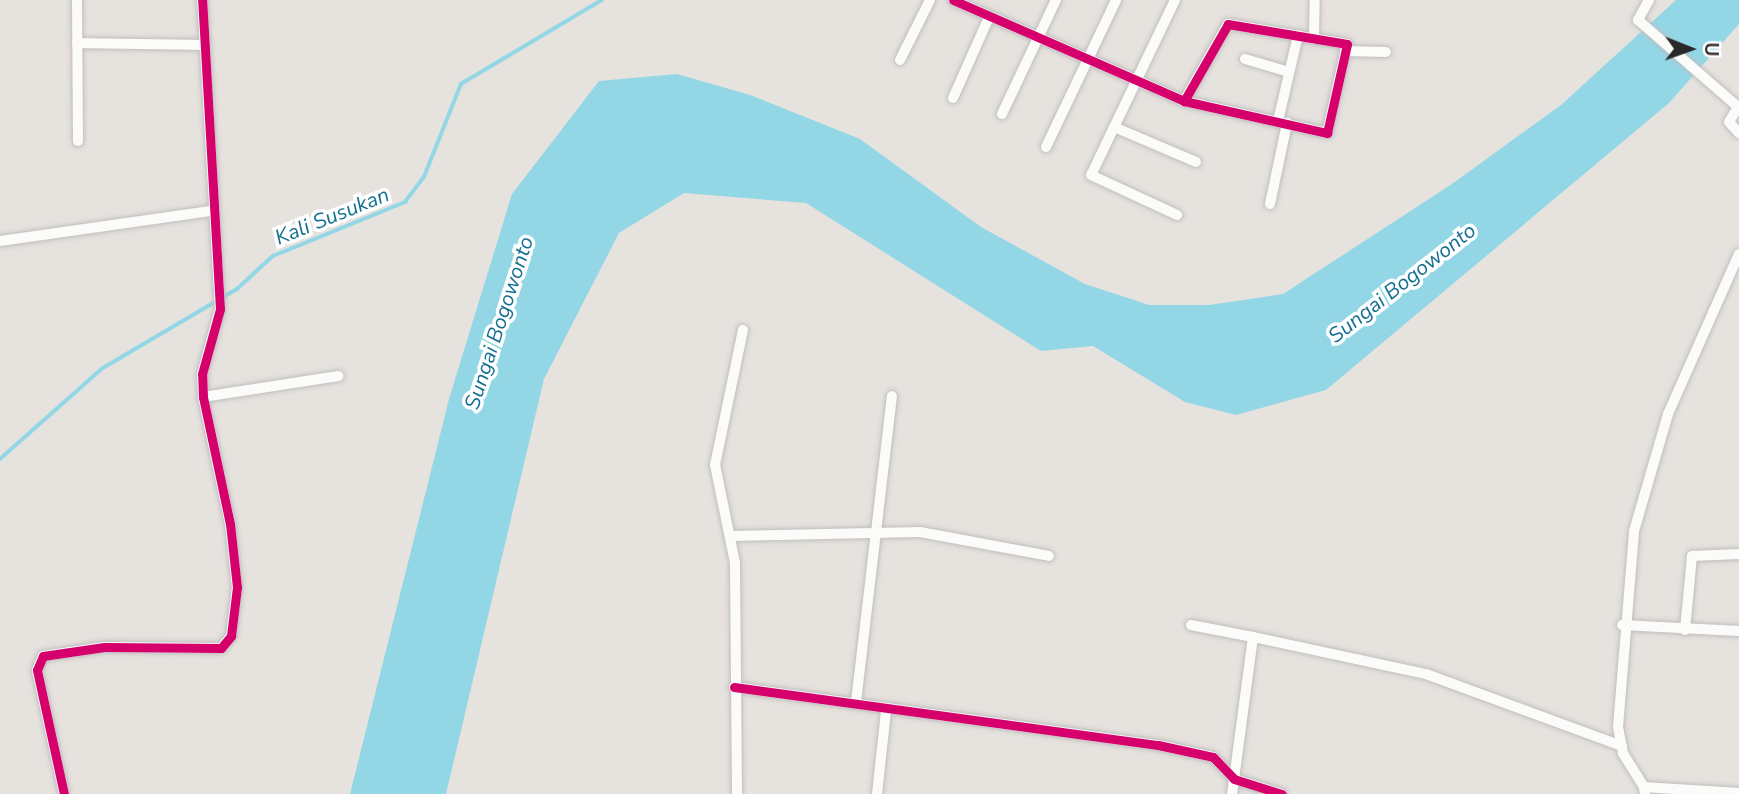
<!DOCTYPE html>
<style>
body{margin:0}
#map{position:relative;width:1739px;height:794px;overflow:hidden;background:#e6e2de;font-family:"Nunito Sans",sans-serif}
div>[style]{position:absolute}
.water>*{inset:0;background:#93d7e6}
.stream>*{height:3.5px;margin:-1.75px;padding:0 1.75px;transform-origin:1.75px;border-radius:1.75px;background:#93d7e6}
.roads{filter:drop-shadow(0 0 2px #c0bfbf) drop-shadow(0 0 2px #c0bfbf)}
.street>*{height:10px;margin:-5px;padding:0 5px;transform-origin:5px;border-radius:5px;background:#fbfbfa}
.cycleway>*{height:9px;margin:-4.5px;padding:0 4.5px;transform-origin:4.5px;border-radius:4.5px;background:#d6006c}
span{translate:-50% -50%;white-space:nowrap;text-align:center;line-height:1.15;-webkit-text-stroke:7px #fff;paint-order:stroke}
.water-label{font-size:21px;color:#136f91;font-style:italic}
.north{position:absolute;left:1655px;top:14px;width:70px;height:70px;-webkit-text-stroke:5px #fff;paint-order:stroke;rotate:91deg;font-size:19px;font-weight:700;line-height:28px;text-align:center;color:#282828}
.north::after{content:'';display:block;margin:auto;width:24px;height:32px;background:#282828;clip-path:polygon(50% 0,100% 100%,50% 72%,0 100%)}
</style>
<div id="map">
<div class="water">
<div style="clip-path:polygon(1676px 0,1739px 0,1739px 24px,1669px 103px,1326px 390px,1236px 415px,1185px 402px,1093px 346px,1041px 351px,806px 203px,684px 193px,619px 233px,544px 379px,446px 794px,350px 794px,449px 399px,512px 194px,599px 81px,677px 74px,750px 95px,860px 139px,981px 227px,1085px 284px,1149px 305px,1209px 305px,1283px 294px,1452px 184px,1561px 105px)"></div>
</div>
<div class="stream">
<div style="left:0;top:459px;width:137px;rotate:-41.5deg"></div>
<div style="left:103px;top:368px;width:156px;rotate:-30.5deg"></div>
<div style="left:237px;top:289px;width:49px;rotate:-42.5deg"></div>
<div style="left:273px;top:256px;width:143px;rotate:-22.2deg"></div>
<div style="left:405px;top:202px;width:31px;rotate:-53deg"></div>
<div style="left:424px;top:177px;width:100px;rotate:-68.3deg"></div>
<div style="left:461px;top:84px;width:164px;rotate:-30.8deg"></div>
</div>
<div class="roads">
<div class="street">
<div style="left:77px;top:0;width:141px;rotate:89.6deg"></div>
<div style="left:953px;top:0;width:252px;rotate:23.6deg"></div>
<div style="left:1184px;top:101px;width:147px;rotate:12.6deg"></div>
<div style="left:1327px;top:133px;width:91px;rotate:-77.3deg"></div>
<div style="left:1347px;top:44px;width:121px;rotate:-170.5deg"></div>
<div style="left:1228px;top:24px;width:89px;rotate:119.7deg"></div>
<div style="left:1175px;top:0;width:194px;rotate:115.6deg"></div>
<div style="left:1091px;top:175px;width:95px;rotate:24.9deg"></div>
<div style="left:1649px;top:0;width:23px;rotate:119deg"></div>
<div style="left:1638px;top:20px;width:133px;rotate:41deg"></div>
<div style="left:1738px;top:107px;width:17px;rotate:121deg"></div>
<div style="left:1729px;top:122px;width:15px;rotate:48deg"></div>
<div style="left:1314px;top:39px;width:39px;rotate:-89deg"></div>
<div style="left:77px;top:43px;width:126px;rotate:0.9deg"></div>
<div style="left:1345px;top:51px;width:41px;rotate:1.4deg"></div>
<div style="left:1245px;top:59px;width:46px;rotate:16.5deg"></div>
<div style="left:900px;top:60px;width:67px;rotate:-63.4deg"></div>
<div style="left:953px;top:98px;width:89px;rotate:-66deg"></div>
<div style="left:1002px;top:114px;width:126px;rotate:-64.7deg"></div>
<div style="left:1278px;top:121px;width:88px;rotate:-76.9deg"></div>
<div style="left:1114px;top:127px;width:89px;rotate:23.1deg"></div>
<div style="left:1046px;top:147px;width:163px;rotate:-64.5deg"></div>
<div style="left:1270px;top:204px;width:83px;rotate:-78.1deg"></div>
<div style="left:0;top:241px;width:213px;rotate:-8.1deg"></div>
<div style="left:203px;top:397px;width:137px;rotate:-8.8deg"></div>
<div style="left:731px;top:536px;width:189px;rotate:-1.2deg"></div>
<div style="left:920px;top:532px;width:131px;rotate:10.5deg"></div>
<div style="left:1191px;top:625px;width:63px;rotate:11deg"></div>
<div style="left:1253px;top:637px;width:158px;rotate:97.6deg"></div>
<div style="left:1622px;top:625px;width:117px;rotate:2.9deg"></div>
<div style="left:1685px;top:630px;width:74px;rotate:-84.6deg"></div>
<div style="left:1692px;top:556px;width:47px;rotate:-2.4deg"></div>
<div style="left:1253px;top:637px;width:177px;rotate:12.1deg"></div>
<div style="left:1426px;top:674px;width:209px;rotate:20.2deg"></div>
<div style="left:734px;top:687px;width:428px;rotate:7.8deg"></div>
<div style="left:1158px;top:745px;width:56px;rotate:12.3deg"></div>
<div style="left:1213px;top:757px;width:30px;rotate:46deg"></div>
<div style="left:1234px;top:779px;width:50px;rotate:17.4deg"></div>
<div style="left:856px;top:702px;width:308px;rotate:-83.3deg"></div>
<div style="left:1644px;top:787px;width:40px;rotate:-122deg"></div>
<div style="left:1623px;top:753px;width:26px;rotate:-101deg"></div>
<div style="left:1618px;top:727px;width:197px;rotate:-85.3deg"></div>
<div style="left:1634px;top:531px;width:122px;rotate:-73.8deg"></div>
<div style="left:1668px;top:414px;width:175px;rotate:-66.1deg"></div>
<div style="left:64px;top:794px;width:127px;rotate:-102.3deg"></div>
<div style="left:37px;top:670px;width:15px;rotate:-67deg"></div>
<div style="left:43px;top:656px;width:62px;rotate:-8.4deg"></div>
<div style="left:104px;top:647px;width:117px;rotate:0.5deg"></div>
<div style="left:221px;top:648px;width:16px;rotate:-50deg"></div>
<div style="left:231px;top:636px;width:49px;rotate:-83deg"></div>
<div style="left:237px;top:587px;width:63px;rotate:-96.3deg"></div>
<div style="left:230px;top:524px;width:130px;rotate:-102deg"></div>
<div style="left:203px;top:397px;width:23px;rotate:-92deg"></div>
<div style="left:202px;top:374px;width:67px;rotate:-74.5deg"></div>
<div style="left:220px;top:309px;width:310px;rotate:-93.3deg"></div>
<div style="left:737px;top:794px;width:231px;rotate:-90.5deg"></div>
<div style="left:735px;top:563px;width:100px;rotate:-101.5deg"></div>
<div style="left:715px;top:465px;width:138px;rotate:-78.3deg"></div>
<div style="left:877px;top:794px;width:83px;rotate:-83.8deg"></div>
<div style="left:1645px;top:794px;width:7px;rotate:-98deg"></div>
<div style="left:1644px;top:787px;width:95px;rotate:3.6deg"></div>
</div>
</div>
<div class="cycleway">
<div style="left:953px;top:0;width:252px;rotate:23.6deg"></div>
<div style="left:1184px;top:101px;width:147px;rotate:12.6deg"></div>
<div style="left:1327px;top:133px;width:91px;rotate:-77.3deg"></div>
<div style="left:1347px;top:44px;width:121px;rotate:-170.5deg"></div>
<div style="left:1228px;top:24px;width:89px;rotate:119.7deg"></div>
<div style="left:734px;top:687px;width:428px;rotate:7.8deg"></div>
<div style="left:1158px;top:745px;width:56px;rotate:12.3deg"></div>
<div style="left:1213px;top:757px;width:30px;rotate:46deg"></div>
<div style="left:1234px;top:779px;width:50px;rotate:17.4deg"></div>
<div style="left:64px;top:794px;width:127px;rotate:-102.3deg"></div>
<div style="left:37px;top:670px;width:15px;rotate:-67deg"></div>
<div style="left:43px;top:656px;width:62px;rotate:-8.4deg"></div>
<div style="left:104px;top:647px;width:117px;rotate:0.5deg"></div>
<div style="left:221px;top:648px;width:16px;rotate:-50deg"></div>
<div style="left:231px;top:636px;width:49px;rotate:-83deg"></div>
<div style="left:237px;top:587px;width:63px;rotate:-96.3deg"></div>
<div style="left:230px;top:524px;width:130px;rotate:-102deg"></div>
<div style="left:203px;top:397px;width:23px;rotate:-92deg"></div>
<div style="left:202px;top:374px;width:67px;rotate:-74.5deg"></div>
<div style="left:220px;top:309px;width:310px;rotate:-93.3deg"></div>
</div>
<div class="water-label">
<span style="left:332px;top:216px;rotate:-22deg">Kali Susukan</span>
<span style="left:1402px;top:283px;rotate:-38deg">Sungai Bogowonto</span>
<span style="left:499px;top:323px;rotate:-72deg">Sungai Bogowonto</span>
</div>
<div class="north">U</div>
</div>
